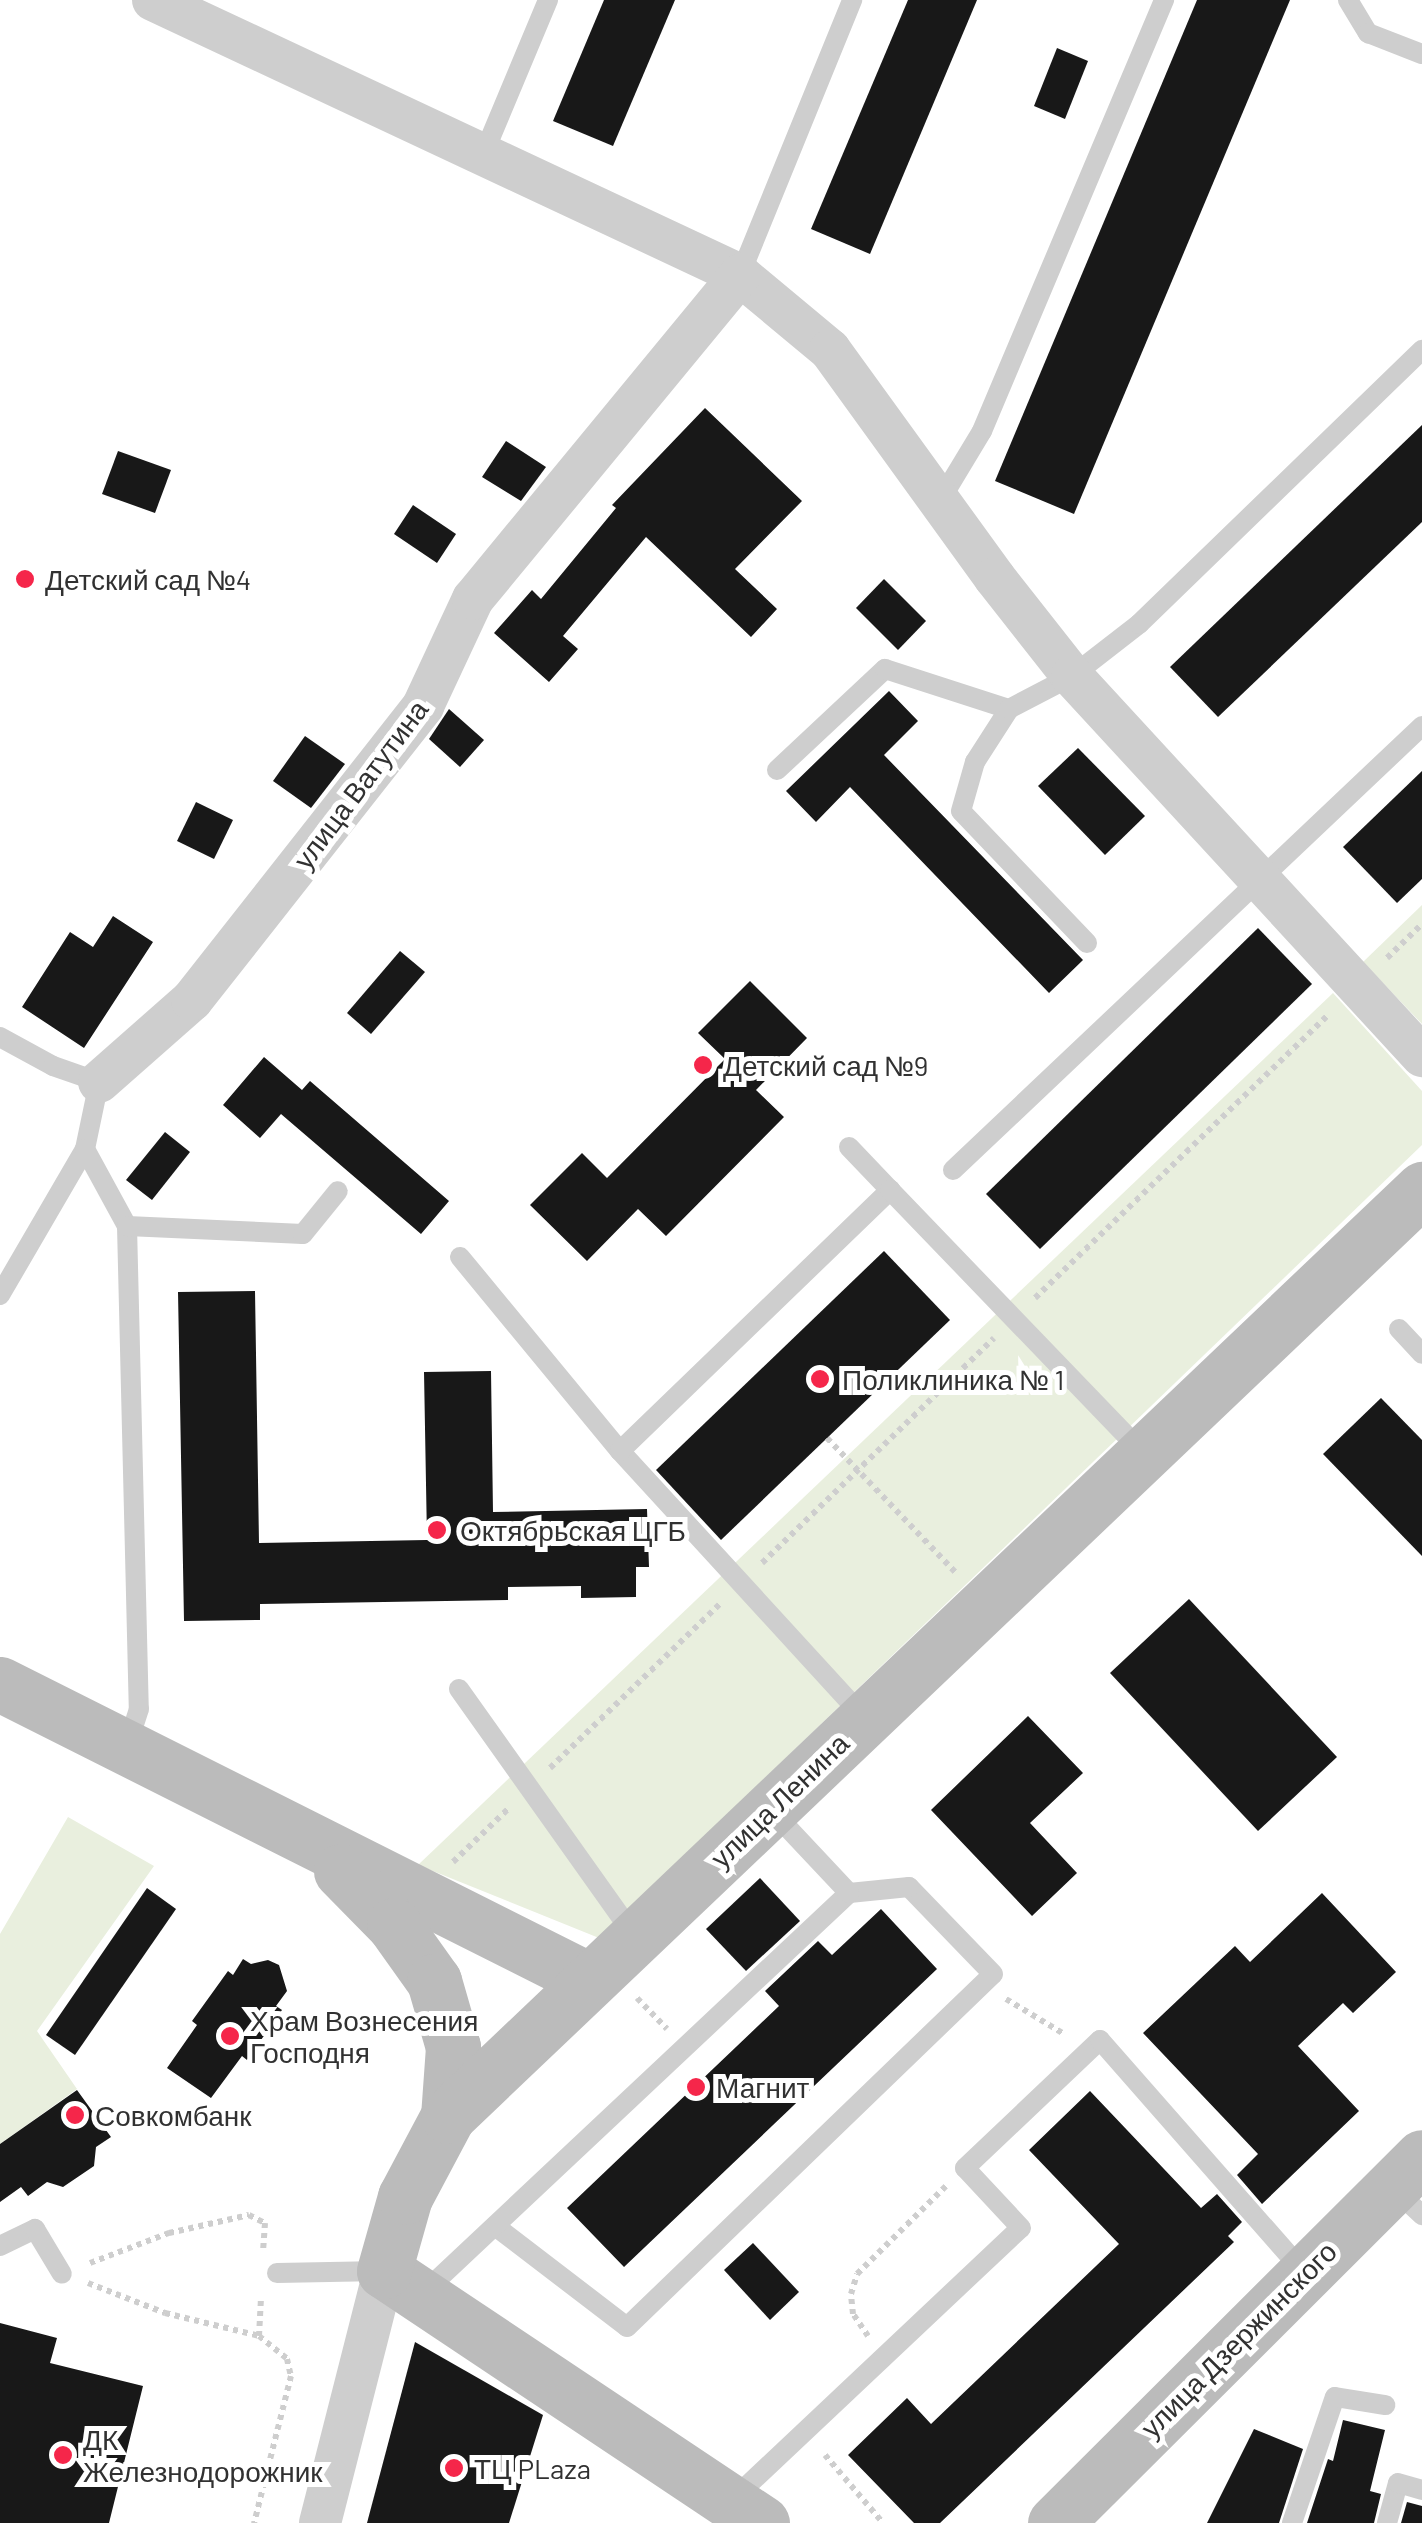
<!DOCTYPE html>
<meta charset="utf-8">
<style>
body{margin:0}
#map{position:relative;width:1422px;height:2523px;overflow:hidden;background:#fff;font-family:Barlow,sans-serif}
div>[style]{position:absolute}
.green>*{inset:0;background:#e9efde}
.building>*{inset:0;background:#181818}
.path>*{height:6px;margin-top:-3px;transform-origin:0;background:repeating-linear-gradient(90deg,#cecece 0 5px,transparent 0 10px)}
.lane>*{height:20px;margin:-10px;padding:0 10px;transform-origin:10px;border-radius:10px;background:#cecece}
.street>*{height:42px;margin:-21px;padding:0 21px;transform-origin:21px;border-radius:21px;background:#cecece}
.secondary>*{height:55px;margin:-27.5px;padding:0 27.5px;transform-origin:27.5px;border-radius:27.5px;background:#bbb}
.dots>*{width:28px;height:28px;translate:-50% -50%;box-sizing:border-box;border:5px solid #fff;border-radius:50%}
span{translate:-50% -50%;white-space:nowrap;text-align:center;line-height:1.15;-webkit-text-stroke:10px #fff;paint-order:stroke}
.poi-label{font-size:28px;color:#313131}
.left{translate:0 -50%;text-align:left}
.street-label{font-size:28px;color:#313131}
</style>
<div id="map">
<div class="green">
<div style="clip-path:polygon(1422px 905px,1422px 1024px,1363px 962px)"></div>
<div style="clip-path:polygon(1333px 993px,1422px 1091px,1422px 1145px,599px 1938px,418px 1865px)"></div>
<div style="clip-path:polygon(68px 1817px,154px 1866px,37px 2031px,77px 2089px,0 2144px,0 1934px)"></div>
</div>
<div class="building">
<div style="clip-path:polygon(604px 0,675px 0,613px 146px,553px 121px)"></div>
<div style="clip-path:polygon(908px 0,977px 0,870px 254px,811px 229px)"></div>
<div style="clip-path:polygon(1197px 0,1290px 0,1074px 514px,995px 481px)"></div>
<div style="clip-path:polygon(1057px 48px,1088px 61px,1065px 119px,1034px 106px)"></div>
<div style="clip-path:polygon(705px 408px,802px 501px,735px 569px,777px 609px,751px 637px,646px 537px,563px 636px,578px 649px,549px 682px,494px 633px,532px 590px,541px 599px,616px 508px,612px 505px)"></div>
<div style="clip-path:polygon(1422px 425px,1422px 522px,1218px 717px,1170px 667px)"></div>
<div style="clip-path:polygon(506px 441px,546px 467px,521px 501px,482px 477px)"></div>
<div style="clip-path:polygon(118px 451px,171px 470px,155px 513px,102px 494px)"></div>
<div style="clip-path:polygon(413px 505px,456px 534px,437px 563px,394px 534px)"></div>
<div style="clip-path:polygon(884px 579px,926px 621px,898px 650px,856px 608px)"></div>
<div style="clip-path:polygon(889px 691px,918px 721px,884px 755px,1083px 960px,1049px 993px,850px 787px,816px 822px,786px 791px)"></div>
<div style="clip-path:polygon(449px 709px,484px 740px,460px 767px,429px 739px)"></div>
<div style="clip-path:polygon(305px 736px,345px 764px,311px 808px,273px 781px)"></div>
<div style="clip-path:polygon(1078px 748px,1145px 816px,1105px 855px,1038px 786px)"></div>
<div style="clip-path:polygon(1422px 771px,1422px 879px,1397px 903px,1343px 847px)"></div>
<div style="clip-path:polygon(196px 802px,233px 820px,214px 859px,177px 841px)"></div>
<div style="clip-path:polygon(113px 916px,153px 942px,84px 1048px,22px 1007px,70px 932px,93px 947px)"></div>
<div style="clip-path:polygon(1258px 928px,1312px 984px,1040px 1249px,986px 1194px)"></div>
<div style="clip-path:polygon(400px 951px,425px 972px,371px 1034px,347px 1013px)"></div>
<div style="clip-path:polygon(750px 981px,807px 1038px,756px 1090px,784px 1117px,666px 1236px,638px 1209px,587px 1261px,530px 1205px,582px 1153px,607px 1178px,725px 1059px,698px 1033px)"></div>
<div style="clip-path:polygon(264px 1057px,302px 1090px,310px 1081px,449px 1201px,421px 1234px,281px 1114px,260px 1138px,223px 1105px)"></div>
<div style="clip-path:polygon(165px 1132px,190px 1152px,152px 1200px,126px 1180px)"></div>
<div style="clip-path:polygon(884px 1251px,950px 1320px,721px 1540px,656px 1470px)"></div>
<div style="clip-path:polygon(255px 1291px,259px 1543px,427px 1540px,424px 1372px,491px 1371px,493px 1512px,647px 1509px,649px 1567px,636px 1567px,636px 1597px,581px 1598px,581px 1586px,508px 1587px,508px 1600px,260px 1604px,260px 1620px,184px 1621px,178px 1292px)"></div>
<div style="clip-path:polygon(1381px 1398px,1422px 1440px,1422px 1556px,1323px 1454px)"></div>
<div style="clip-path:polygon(1189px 1599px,1337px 1757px,1258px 1831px,1110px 1673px)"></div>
<div style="clip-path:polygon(1028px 1716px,1083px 1773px,1030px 1823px,1077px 1873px,1032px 1916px,931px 1810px)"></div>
<div style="clip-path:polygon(760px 1878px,800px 1921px,746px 1971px,706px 1929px)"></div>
<div style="clip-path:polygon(147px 1888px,176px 1909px,75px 2055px,46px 2035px)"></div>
<div style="clip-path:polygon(1322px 1893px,1396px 1972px,1353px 2013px,1343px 2003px,1298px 2046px,1359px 2111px,1262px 2204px,1237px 2175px,1258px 2154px,1143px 2033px,1235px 1946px,1250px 1962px)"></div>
<div style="clip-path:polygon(881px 1909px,937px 1969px,624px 2267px,567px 2208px,779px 2006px,765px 1991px,818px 1941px,832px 1955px)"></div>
<div style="clip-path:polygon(243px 1959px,251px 1964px,268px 1960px,279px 1965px,287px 1991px,276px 2006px,282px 2010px,247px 2060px,242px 2056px,211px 2098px,167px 2068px,197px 2025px,192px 2021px,228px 1971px,233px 1975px)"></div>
<div style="clip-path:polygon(77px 2090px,111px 2137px,96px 2147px,94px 2166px,63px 2187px,47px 2182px,28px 2196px,21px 2187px,0 2202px,0 2144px)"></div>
<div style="clip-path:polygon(1090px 2091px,1201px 2208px,1217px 2194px,1242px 2222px,1228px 2236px,1234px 2242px,940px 2523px,914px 2523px,848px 2455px,907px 2398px,931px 2424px,1119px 2244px,1029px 2150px)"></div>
<div style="clip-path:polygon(753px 2243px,799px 2292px,770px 2320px,724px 2270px)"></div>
<div style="clip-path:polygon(0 2323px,57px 2338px,50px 2363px,143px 2386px,109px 2523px,0 2523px)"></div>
<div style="clip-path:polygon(415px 2342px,543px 2415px,509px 2523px,367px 2523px)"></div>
<div style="clip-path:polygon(1343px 2420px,1385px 2430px,1370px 2491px,1381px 2494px,1374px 2523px,1307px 2523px,1328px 2459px,1333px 2461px)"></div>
<div style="clip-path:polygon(1254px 2429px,1303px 2449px,1279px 2523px,1207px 2523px)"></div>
<div style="clip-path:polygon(1407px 2502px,1422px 2506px,1422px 2523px,1401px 2523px)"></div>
</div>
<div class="path">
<div style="left:1387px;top:958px;width:49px;rotate:-44.2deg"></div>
<div style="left:1035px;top:1298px;width:407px;rotate:-44deg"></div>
<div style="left:827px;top:1438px;width:187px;rotate:46.3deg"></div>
<div style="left:762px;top:1563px;width:323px;rotate:-44.1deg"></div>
<div style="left:550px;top:1768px;width:238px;rotate:-44deg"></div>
<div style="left:453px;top:1862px;width:78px;rotate:-44deg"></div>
<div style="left:637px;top:1998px;width:43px;rotate:45.9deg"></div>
<div style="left:1006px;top:1999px;width:68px;rotate:31.1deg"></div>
<div style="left:90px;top:2263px;width:85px;rotate:-20.8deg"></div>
<div style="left:169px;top:2233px;width:82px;rotate:-12.7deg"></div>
<div style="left:249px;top:2215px;width:18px;rotate:27deg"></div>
<div style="left:265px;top:2223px;width:27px;rotate:94deg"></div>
<div style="left:88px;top:2283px;width:83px;rotate:21.3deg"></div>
<div style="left:165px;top:2313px;width:97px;rotate:13.7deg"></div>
<div style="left:259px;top:2336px;width:36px;rotate:39deg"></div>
<div style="left:287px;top:2359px;width:17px;rotate:77deg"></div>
<div style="left:291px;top:2376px;width:152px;rotate:104.1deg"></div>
<div style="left:259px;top:2336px;width:38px;rotate:-87deg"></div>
<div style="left:868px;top:2336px;width:27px;rotate:-124deg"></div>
<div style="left:853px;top:2314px;width:20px;rotate:-96deg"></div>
<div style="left:851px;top:2294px;width:21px;rotate:-73deg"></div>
<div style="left:857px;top:2274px;width:125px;rotate:-44.7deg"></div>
<div style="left:825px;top:2455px;width:89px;rotate:49.5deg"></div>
</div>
<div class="lane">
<div style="left:1348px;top:0;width:39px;rotate:59deg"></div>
<div style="left:1368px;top:33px;width:58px;rotate:21.3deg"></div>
<div style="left:484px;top:153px;width:166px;rotate:-67.3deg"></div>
<div style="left:740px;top:275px;width:297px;rotate:-67.8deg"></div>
<div style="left:941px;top:499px;width:79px;rotate:-58.9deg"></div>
<div style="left:982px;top:431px;width:468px;rotate:-67.1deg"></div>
<div style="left:777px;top:770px;width:148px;rotate:-43.1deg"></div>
<div style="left:885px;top:669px;width:130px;rotate:17.9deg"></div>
<div style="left:1087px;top:943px;width:182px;rotate:-133.7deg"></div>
<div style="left:961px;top:811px;width:51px;rotate:-74.1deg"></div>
<div style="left:975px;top:762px;width:63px;rotate:-57.3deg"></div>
<div style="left:1009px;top:709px;width:71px;rotate:-27.6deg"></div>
<div style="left:1072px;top:676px;width:85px;rotate:-37.8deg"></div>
<div style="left:1139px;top:624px;width:394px;rotate:-44.1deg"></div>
<div style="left:0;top:1037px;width:60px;rotate:28.7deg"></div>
<div style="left:53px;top:1066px;width:49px;rotate:19.2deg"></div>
<div style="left:99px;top:1082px;width:68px;rotate:101.8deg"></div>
<div style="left:85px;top:1149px;width:169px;rotate:120.2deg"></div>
<div style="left:849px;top:1147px;width:59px;rotate:46.4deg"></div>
<div style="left:85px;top:1149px;width:88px;rotate:61.4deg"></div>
<div style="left:127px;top:1226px;width:483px;rotate:88.6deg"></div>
<div style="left:139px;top:1709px;width:38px;rotate:108deg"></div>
<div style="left:953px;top:1170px;width:646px;rotate:-43.43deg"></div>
<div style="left:127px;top:1226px;width:176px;rotate:2.6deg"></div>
<div style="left:303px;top:1234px;width:55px;rotate:-50.9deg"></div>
<div style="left:460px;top:1257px;width:251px;rotate:50.5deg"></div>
<div style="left:620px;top:1451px;width:361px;rotate:47.5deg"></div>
<div style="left:1399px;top:1329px;width:34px;rotate:47deg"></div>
<div style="left:620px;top:1451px;width:376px;rotate:-44deg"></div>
<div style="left:890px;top:1190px;width:364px;rotate:46.1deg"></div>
<div style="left:459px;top:1689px;width:302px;rotate:54.6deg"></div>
<div style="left:1393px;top:2188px;width:40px;rotate:43deg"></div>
<div style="left:495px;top:2226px;width:166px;rotate:37.4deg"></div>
<div style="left:627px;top:2327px;width:508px;rotate:-43.96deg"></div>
<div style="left:993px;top:1974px;width:121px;rotate:-134deg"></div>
<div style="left:909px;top:1887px;width:60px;rotate:174.3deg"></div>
<div style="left:0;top:2246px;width:39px;rotate:-26deg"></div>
<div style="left:35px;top:2229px;width:52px;rotate:59deg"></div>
<div style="left:277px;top:2273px;width:105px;rotate:-1.1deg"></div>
<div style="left:422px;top:2294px;width:586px;rotate:-43.2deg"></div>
<div style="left:849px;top:1893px;width:111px;rotate:-133.2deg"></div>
<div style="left:733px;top:2499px;width:395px;rotate:-43.3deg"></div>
<div style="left:1021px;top:2228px;width:82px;rotate:-133deg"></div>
<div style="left:965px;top:2168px;width:186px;rotate:-43.5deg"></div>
<div style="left:1100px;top:2040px;width:308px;rotate:48.7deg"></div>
<div style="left:1292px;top:2523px;width:133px;rotate:-71.2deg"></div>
<div style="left:1335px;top:2397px;width:51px;rotate:9.1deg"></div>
<div style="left:1387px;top:2523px;width:41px;rotate:-74.6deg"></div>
<div style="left:1398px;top:2483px;width:25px;rotate:16deg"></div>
</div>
<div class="street">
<div style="left:153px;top:0;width:648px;rotate:25.1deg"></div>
<div style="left:740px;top:275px;width:117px;rotate:39.8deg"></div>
<div style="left:830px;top:350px;width:281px;rotate:54.1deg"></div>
<div style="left:995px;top:578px;width:125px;rotate:51.8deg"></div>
<div style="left:1072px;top:676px;width:517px;rotate:47.35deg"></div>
<div style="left:99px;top:1082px;width:124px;rotate:-41.4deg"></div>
<div style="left:192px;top:1000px;width:374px;rotate:-51.8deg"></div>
<div style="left:423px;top:706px;width:118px;rotate:-65deg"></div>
<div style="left:473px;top:599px;width:420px;rotate:-50.5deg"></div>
<div style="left:320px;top:2523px;width:260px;rotate:-75.7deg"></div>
</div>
<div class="secondary">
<div style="left:0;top:1684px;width:659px;rotate:26.68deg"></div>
<div style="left:341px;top:1871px;width:76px;rotate:45.5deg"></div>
<div style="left:394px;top:1925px;width:69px;rotate:54.5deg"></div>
<div style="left:434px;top:1981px;width:69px;rotate:73.9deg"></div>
<div style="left:453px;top:2047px;width:69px;rotate:94.1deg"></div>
<div style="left:762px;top:2523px;width:454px;rotate:-146.3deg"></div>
<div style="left:384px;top:2271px;width:77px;rotate:-74.2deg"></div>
<div style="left:405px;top:2197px;width:92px;rotate:-62deg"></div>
<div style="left:448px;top:2116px;width:1345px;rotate:-43.58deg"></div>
<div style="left:1055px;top:2523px;width:518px;rotate:-44.92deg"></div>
</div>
<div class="dots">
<div style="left:25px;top:579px;background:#f5264a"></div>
<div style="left:703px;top:1065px;background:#f5264a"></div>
<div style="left:820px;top:1379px;background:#f5264a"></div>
<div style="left:437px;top:1530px;background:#f5264a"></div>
<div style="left:230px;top:2036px;background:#f5264a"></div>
<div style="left:696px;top:2087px;background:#f5264a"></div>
<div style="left:75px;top:2115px;background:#f5264a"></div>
<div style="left:63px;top:2455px;background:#f5264a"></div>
<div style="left:454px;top:2468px;background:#f5264a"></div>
</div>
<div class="poi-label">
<span class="left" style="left:45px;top:579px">Детский сад №4</span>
<span class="left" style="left:723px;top:1065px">Детский сад №9</span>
<span class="left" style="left:842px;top:1379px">Поликлиника № 1</span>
<span class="left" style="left:460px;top:1530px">Октябрьская ЦГБ</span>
<span class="left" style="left:250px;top:2036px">Храм Вознесения<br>Господня</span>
<span class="left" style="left:716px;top:2087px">Магнит</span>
<span class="left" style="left:95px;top:2115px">Совкомбанк</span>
<span class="left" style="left:83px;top:2455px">ДК<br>Железнодорожник</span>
<span class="left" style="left:474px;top:2468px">ТЦ PLaza</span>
</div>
<div class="street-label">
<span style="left:360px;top:784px;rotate:-53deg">улица Ватутина</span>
<span style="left:779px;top:1800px;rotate:-44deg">улица Ленина</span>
<span style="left:1238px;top:2339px;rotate:-45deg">улица Дзержинского</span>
</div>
</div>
